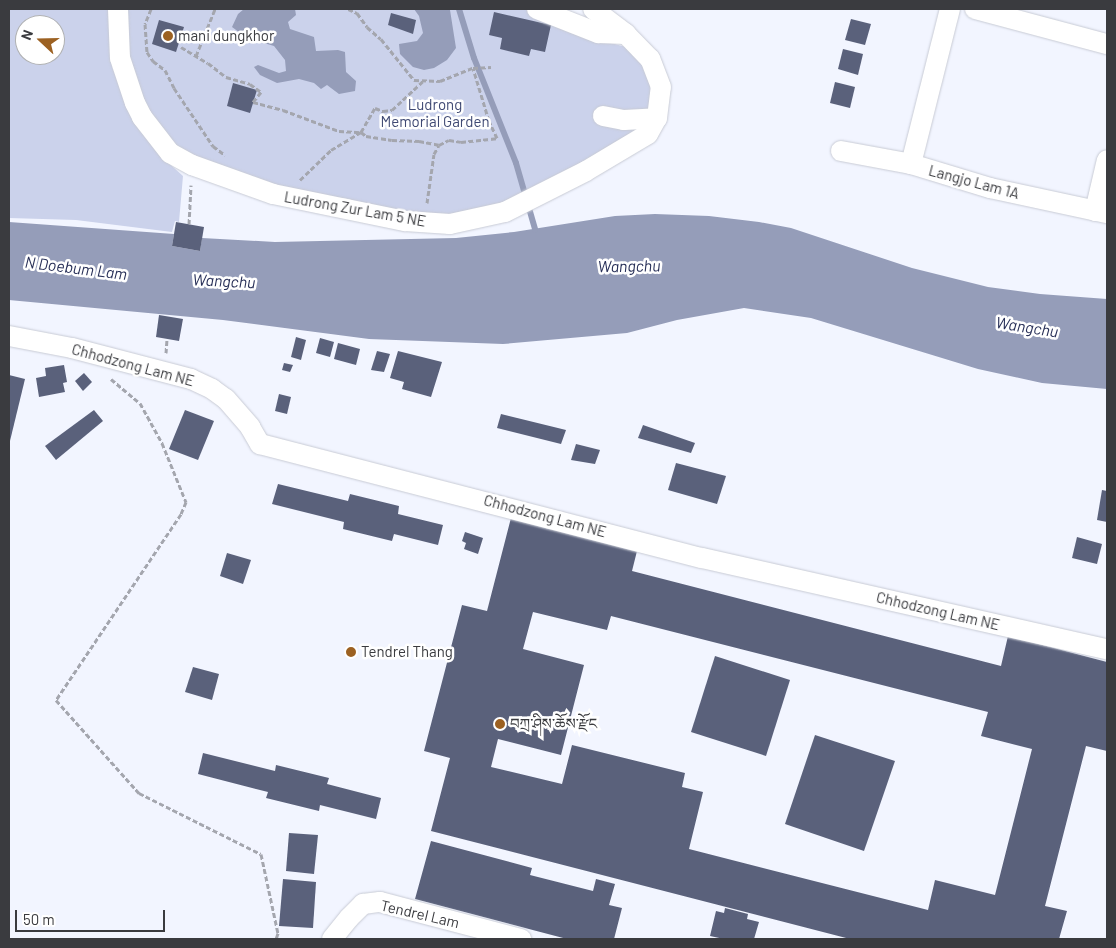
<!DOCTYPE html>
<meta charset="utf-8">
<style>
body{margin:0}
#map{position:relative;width:1116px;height:948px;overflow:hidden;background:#f2f5ff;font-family:Barlow,"Noto Serif Tibetan",sans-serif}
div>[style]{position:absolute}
.green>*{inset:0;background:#cbd2eb}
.water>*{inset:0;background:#959db9}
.stream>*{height:6px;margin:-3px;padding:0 3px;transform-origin:3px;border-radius:3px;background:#959db9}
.building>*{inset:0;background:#5a617b}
.path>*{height:3px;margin-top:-1.5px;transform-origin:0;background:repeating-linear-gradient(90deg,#a4a6ae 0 5px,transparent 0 7.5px)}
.roads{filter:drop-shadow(0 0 1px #c8cbd5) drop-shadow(0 0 1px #c8cbd5)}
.minor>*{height:20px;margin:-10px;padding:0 10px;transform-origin:10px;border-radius:10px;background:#fff}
.dots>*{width:14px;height:14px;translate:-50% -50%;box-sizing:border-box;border:2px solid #fff;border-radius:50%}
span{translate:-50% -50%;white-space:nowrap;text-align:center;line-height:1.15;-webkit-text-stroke:5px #fff;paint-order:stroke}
.poi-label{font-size:15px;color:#3a3b3f}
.left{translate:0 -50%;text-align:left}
.park-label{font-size:15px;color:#3f4973}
.street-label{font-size:15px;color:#3a3b3f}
.water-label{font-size:16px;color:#283058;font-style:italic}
.frame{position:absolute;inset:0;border:10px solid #3a3b3f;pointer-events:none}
.north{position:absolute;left:15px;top:15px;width:50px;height:50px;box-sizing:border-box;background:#fff;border:1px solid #b0b1b2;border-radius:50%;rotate:291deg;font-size:14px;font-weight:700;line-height:20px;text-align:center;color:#3a3b3f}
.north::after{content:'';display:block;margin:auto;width:18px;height:22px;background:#9c6122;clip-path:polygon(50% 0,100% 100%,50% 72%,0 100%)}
.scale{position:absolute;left:15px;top:910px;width:150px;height:22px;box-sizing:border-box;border:2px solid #3a3b3f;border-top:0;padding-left:6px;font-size:15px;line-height:18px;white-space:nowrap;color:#3a3b3f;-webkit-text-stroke:4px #fff;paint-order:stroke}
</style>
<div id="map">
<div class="green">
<div style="clip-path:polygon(evenodd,9px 9px,110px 9px,112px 67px,130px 111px,164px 159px,183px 176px,179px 222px,175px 221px,172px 232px,76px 220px,9px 218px,9px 9px,25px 25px,55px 25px,55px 55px,25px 55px,25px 25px)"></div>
<div style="clip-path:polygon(124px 9px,524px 9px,591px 38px,630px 48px,645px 62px,654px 88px,644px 129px,502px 205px,449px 218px,410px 217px,278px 187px,199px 160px,166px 139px,142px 103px,128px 65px)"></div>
</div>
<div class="water">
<div style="clip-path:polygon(244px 9px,295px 9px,296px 15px,288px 22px,290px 29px,314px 37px,316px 51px,338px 50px,345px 52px,346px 72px,356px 81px,355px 91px,339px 94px,327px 85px,321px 89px,314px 83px,299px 79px,277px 83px,260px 75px,254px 67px,258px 65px,279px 73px,286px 71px,285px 60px,274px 46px,247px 38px,232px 27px,238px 14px)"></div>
<div style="clip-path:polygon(414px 9px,450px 10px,456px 48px,447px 60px,434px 68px,424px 70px,413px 67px,400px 54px,399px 44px,417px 41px,423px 33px,419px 16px)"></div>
<div style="clip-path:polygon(655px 214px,709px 216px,759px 222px,791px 228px,912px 268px,988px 287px,1040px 294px,1107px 299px,1107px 389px,1042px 383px,978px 369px,811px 318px,744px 308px,677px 320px,627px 333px,503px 344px,369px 339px,223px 320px,9px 300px,9px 222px,174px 234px,172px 246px,200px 251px,202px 238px,275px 242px,456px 238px,514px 232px,615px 216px)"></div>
</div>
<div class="stream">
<div style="left:459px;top:9px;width:51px;rotate:73deg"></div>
<div style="left:474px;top:58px;width:113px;rotate:68.2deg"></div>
<div style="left:516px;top:163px;width:69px;rotate:73.9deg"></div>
</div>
<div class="building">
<div style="clip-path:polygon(494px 12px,551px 25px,545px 52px,531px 49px,529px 56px,500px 49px,502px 38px,489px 35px)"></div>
<div style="clip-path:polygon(391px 13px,416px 20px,413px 34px,388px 25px)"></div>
<div style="clip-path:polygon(851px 19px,871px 24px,865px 45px,845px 40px)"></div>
<div style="clip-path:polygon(159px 20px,184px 27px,176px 52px,152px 44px)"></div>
<div style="clip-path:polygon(843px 49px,863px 54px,858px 75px,838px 69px)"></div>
<div style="clip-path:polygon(835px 82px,855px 87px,850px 108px,830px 103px)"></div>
<div style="clip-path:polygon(233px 83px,257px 90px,250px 113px,227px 106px)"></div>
<div style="clip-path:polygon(176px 222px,204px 227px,200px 251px,172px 246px)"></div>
<div style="clip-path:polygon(159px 315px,183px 319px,179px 341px,156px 337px)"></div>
<div style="clip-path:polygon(296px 337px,306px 340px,301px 360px,291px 357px)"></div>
<div style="clip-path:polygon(320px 338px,334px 342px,330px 357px,316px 353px)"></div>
<div style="clip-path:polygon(338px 343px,360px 349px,356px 365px,334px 359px)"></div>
<div style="clip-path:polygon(377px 351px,390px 354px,384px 372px,371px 370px)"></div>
<div style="clip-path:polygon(398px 351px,442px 362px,431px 397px,402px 389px,404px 382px,390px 378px)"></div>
<div style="clip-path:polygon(284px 363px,293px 365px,290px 372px,282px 370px)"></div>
<div style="clip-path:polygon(64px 365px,67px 382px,63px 383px,65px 392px,39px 397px,36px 378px,46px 376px,45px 368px)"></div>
<div style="clip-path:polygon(84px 373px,92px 382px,83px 391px,75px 381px)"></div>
<div style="clip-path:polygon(9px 375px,25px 379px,9px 445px)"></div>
<div style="clip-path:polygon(279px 394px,291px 397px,287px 414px,275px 411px)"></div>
<div style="clip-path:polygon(94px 410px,103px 421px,56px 460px,45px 446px)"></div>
<div style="clip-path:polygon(185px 410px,214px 421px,198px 460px,169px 449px)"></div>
<div style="clip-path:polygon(501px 414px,566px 430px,561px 444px,497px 428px)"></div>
<div style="clip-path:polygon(643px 425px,695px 443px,691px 453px,638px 438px)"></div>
<div style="clip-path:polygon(576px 444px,600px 450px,595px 464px,571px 460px)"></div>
<div style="clip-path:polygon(676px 463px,726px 476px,717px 504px,668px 490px)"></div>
<div style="clip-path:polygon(278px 484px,348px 501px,350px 494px,399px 506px,398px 514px,443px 525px,438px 545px,394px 534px,392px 541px,343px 529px,344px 522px,272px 504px)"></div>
<div style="clip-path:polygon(1102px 490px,1107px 491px,1107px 522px,1097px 520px)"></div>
<div style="clip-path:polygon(evenodd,512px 514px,638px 547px,632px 571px,1001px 666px,1008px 636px,1107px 662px,1107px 751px,1086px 746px,1045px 906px,1067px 911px,1059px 939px,850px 939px,431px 831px,450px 758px,424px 751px,462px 605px,487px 611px,512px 514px,533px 612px,607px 630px,611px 616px,988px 712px,981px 736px,1032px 749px,995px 895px,935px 880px,928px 910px,689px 849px,703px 792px,682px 787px,685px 773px,572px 745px,562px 784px,491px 767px,498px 739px,561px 755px,584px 665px,523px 649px,533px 612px)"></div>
<div style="clip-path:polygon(465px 532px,483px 538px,478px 554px,464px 549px,466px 543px,462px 541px)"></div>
<div style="clip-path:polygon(1077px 537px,1102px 544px,1097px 564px,1072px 558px)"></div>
<div style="clip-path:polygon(227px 553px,251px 560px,243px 584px,220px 576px)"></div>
<div style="clip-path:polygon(715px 656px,790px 680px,766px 756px,691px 732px)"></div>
<div style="clip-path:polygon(193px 667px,219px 674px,212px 700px,185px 692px)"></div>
<div style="clip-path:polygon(815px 735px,895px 761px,864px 851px,785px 824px)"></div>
<div style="clip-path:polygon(203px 753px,275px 771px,276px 765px,329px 778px,327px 784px,381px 798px,376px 819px,320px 805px,319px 811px,266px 798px,268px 792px,198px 774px)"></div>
<div style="clip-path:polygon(289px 833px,318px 835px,314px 874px,286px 871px)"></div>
<div style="clip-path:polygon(431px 841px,532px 868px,530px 875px,593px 891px,596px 879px,615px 884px,609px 905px,622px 908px,614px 939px,567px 939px,415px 899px)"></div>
<div style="clip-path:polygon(283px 879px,316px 882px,313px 928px,279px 926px)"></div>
<div style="clip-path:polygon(725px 908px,748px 914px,747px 919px,759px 922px,754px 939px,724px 939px,710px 936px,716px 911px,724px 913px)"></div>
</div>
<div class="path">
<div style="left:151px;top:9px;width:16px;rotate:112deg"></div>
<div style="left:145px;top:24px;width:28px;rotate:86deg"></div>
<div style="left:147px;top:52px;width:11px;rotate:56deg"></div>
<div style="left:153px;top:61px;width:15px;rotate:37deg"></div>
<div style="left:165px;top:70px;width:20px;rotate:63deg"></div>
<div style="left:174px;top:88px;width:70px;rotate:56.1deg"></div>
<div style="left:213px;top:146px;width:15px;rotate:37deg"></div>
<div style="left:348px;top:9px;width:10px;rotate:24deg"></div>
<div style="left:357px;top:13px;width:17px;rotate:54deg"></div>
<div style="left:367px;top:27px;width:18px;rotate:41deg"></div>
<div style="left:381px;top:39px;width:53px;rotate:51.2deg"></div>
<div style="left:414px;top:80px;width:26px;rotate:2deg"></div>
<div style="left:440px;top:81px;width:35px;rotate:-22deg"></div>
<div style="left:473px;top:68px;width:18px;rotate:-3deg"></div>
<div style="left:181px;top:47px;width:31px;rotate:31deg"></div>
<div style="left:208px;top:63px;width:23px;rotate:38deg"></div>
<div style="left:226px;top:77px;width:25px;rotate:16deg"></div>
<div style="left:250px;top:84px;width:14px;rotate:36deg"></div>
<div style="left:261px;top:92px;width:13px;rotate:129deg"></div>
<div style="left:253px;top:102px;width:31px;rotate:15deg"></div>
<div style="left:283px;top:110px;width:60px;rotate:20.6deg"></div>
<div style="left:339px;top:131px;width:22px;rotate:3deg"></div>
<div style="left:361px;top:132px;width:6px;rotate:39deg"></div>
<div style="left:366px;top:136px;width:26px;rotate:9deg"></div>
<div style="left:392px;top:140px;width:27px;rotate:2deg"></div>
<div style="left:419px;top:141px;width:20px;rotate:11deg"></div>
<div style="left:196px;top:56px;width:51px;rotate:-68deg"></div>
<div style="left:300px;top:180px;width:43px;rotate:-44.1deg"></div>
<div style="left:331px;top:150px;width:35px;rotate:-31deg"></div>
<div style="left:361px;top:132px;width:28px;rotate:-60deg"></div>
<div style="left:375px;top:108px;width:9px;rotate:21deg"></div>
<div style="left:383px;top:111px;width:9px;rotate:-6deg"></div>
<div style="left:392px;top:110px;width:42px;rotate:-43.1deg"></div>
<div style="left:427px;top:203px;width:49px;rotate:-81.9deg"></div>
<div style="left:434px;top:154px;width:10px;rotate:-61deg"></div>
<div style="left:439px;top:145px;width:11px;rotate:-27deg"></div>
<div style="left:449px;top:140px;width:12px;rotate:9deg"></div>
<div style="left:461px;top:142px;width:36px;rotate:-6deg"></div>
<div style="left:497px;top:138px;width:19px;rotate:-115deg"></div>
<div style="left:489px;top:121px;width:55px;rotate:-106.8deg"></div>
<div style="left:189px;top:224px;width:39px;rotate:-87deg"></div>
<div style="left:166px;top:353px;width:14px;rotate:-86deg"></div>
<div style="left:111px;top:379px;width:38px;rotate:40deg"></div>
<div style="left:140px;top:403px;width:46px;rotate:61.2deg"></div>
<div style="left:162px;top:443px;width:64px;rotate:67.9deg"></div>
<div style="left:186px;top:502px;width:13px;rotate:113deg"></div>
<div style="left:181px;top:514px;width:224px;rotate:123.9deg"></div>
<div style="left:56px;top:700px;width:125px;rotate:48.3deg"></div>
<div style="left:139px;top:793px;width:136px;rotate:26.6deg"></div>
<div style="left:261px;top:854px;width:81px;rotate:77.9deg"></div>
<div style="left:278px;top:933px;width:6px;rotate:108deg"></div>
</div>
<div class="roads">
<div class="minor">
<div style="left:118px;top:9px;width:49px;rotate:87.7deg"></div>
<div style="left:120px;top:58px;width:47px;rotate:71.6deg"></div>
<div style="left:135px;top:103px;width:16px;rotate:63deg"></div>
<div style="left:142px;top:117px;width:46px;rotate:52.1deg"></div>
<div style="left:170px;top:153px;width:25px;rotate:29deg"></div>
<div style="left:192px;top:165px;width:86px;rotate:19.7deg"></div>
<div style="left:273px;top:194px;width:135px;rotate:11.6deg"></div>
<div style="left:405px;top:221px;width:45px;rotate:3.8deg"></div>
<div style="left:450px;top:224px;width:56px;rotate:-12.3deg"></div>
<div style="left:505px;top:212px;width:91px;rotate:-26.8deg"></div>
<div style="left:586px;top:171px;width:72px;rotate:-30.8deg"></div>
<div style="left:648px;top:134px;width:18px;rotate:-61deg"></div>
<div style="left:657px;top:118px;width:31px;rotate:-83deg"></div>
<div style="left:661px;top:87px;width:30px;rotate:-111deg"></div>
<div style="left:650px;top:59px;width:35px;rotate:-134deg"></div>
<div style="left:626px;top:34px;width:41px;rotate:-142.9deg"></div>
<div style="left:537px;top:9px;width:66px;rotate:21.5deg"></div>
<div style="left:598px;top:33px;width:28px;rotate:2deg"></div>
<div style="left:975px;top:9px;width:137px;rotate:14.9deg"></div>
<div style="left:603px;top:116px;width:21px;rotate:11deg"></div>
<div style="left:624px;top:120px;width:33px;rotate:-3deg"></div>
<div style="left:841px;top:151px;width:71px;rotate:10.5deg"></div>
<div style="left:911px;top:164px;width:83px;rotate:16.9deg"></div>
<div style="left:990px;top:188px;width:120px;rotate:12.1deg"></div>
<div style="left:911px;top:164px;width:160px;rotate:-75.9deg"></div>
<div style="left:1095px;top:211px;width:52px;rotate:-76.8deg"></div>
<div style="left:9px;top:336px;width:64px;rotate:10.8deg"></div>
<div style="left:72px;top:348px;width:123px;rotate:14.6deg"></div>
<div style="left:191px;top:379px;width:23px;rotate:25deg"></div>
<div style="left:212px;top:389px;width:17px;rotate:36deg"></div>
<div style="left:226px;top:399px;width:37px;rotate:49deg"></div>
<div style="left:250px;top:427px;width:20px;rotate:60deg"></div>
<div style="left:260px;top:444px;width:456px;rotate:14.5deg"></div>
<div style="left:702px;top:558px;width:415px;rotate:12.7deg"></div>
<div style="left:332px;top:939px;width:27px;rotate:-51deg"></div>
<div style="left:349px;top:918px;width:20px;rotate:-45deg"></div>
<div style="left:363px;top:904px;width:17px;rotate:-7deg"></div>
<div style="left:380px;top:902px;width:146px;rotate:14.7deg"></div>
</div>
</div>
<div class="dots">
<div style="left:168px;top:36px;background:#9c6122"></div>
<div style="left:351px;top:652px;background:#9c6122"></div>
<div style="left:500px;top:724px;background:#9c6122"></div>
</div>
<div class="poi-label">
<span class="left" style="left:178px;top:36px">mani dungkhor</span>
<span class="left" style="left:361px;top:652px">Tendrel Thang</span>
<span class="left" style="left:510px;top:724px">བཀྲ་ཤིས་ཆོས་རྫོང</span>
</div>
<div class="park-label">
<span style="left:435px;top:113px">Ludrong<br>Memorial Garden</span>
</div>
<div class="street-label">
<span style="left:974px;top:182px;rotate:15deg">Langjo Lam 1A</span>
<span style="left:355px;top:209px;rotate:10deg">Ludrong Zur Lam 5 NE</span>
<span style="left:133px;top:365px;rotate:15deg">Chhodzong Lam NE</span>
<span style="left:545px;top:516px;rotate:15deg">Chhodzong Lam NE</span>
<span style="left:938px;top:611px;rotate:13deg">Chhodzong Lam NE</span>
<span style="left:420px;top:914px;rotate:13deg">Tendrel Lam</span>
</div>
<div class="water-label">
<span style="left:629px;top:266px;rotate:-1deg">Wangchu</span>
<span style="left:76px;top:268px;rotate:7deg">N Doebum Lam</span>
<span style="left:224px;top:281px;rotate:3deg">Wangchu</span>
<span style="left:1027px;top:327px;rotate:9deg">Wangchu</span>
</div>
<div class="frame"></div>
<div class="north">N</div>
<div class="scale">50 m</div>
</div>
